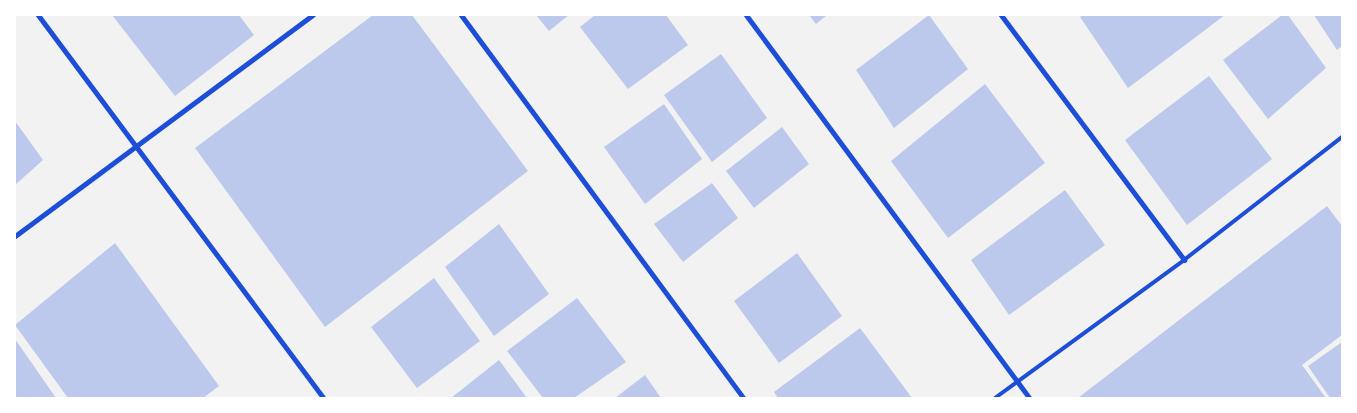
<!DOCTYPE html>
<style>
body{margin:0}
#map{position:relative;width:1357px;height:413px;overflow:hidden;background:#f2f2f2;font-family:"Fira Sans",sans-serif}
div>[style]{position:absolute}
.building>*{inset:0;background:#bdc9ec}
.service>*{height:4px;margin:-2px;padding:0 2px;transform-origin:2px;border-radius:2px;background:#1d4ed8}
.minor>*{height:5px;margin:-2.5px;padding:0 2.5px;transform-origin:2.5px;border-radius:2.5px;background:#1d4ed8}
span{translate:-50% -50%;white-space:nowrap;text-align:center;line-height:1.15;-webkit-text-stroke:5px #fff;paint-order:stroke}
.frame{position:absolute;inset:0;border:16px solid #fff;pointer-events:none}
</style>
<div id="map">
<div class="building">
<div style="clip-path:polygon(112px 15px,239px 15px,254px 35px,175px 96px)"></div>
<div style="clip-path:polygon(373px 15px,412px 15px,528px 171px,325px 327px,195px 148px)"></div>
<div style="clip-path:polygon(536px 15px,569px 15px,549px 31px)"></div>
<div style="clip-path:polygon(595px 15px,666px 15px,688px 45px,628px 89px,580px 27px)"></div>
<div style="clip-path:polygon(809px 15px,827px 15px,816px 24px)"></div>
<div style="clip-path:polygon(929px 15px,968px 69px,894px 128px,856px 70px)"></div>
<div style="clip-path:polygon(1083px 15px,1225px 15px,1128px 88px,1080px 17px)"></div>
<div style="clip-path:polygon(1282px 15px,1288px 15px,1326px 68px,1268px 119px,1223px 60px)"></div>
<div style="clip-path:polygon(1314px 15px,1342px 15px,1342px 46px,1337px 50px)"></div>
<div style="clip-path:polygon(721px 54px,767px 118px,712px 162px,664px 95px)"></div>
<div style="clip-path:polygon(1209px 76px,1272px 159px,1187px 225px,1125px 140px)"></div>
<div style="clip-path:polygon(985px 84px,1045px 163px,948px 238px,891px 161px)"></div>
<div style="clip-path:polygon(664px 104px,702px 159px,645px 204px,604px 147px)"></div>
<div style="clip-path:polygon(15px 121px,43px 160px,15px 185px)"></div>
<div style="clip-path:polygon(782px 127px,809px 164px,754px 208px,726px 171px)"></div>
<div style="clip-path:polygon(712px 183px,738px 218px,683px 262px,654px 224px)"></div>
<div style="clip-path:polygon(1065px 190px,1105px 245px,1009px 315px,971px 260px)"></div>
<div style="clip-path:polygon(1327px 206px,1342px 226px,1342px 335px,1302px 365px,1326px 398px,1078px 398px)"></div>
<div style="clip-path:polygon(499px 224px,549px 294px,494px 336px,445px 267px)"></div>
<div style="clip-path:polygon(115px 243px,219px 386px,203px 398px,68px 398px,15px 325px)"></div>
<div style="clip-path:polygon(797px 253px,842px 316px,779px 363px,734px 301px)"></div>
<div style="clip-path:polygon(434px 278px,480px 341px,417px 388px,371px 327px)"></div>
<div style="clip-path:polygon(577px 298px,626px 362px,574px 398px,543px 398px,507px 351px)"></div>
<div style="clip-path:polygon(860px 328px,912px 398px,778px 398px,774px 392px)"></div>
<div style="clip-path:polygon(15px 339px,56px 398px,15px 398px)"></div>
<div style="clip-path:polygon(1342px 342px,1342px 398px,1330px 398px,1308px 366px)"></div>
<div style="clip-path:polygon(499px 360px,527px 398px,451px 398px)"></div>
<div style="clip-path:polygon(645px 375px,661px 398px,615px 398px)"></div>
</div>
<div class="service">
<div style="left:995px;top:398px;width:234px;rotate:-36.1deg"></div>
<div style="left:1184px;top:260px;width:200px;rotate:-37.9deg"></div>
</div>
<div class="minor">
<div style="left:38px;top:15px;width:477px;rotate:53.3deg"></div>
<div style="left:461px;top:15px;width:476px;rotate:53.6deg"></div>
<div style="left:746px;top:15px;width:476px;rotate:53.5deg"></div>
<div style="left:1001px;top:15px;width:306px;rotate:53.2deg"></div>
<div style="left:15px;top:236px;width:371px;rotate:-36.6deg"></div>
</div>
<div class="frame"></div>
</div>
